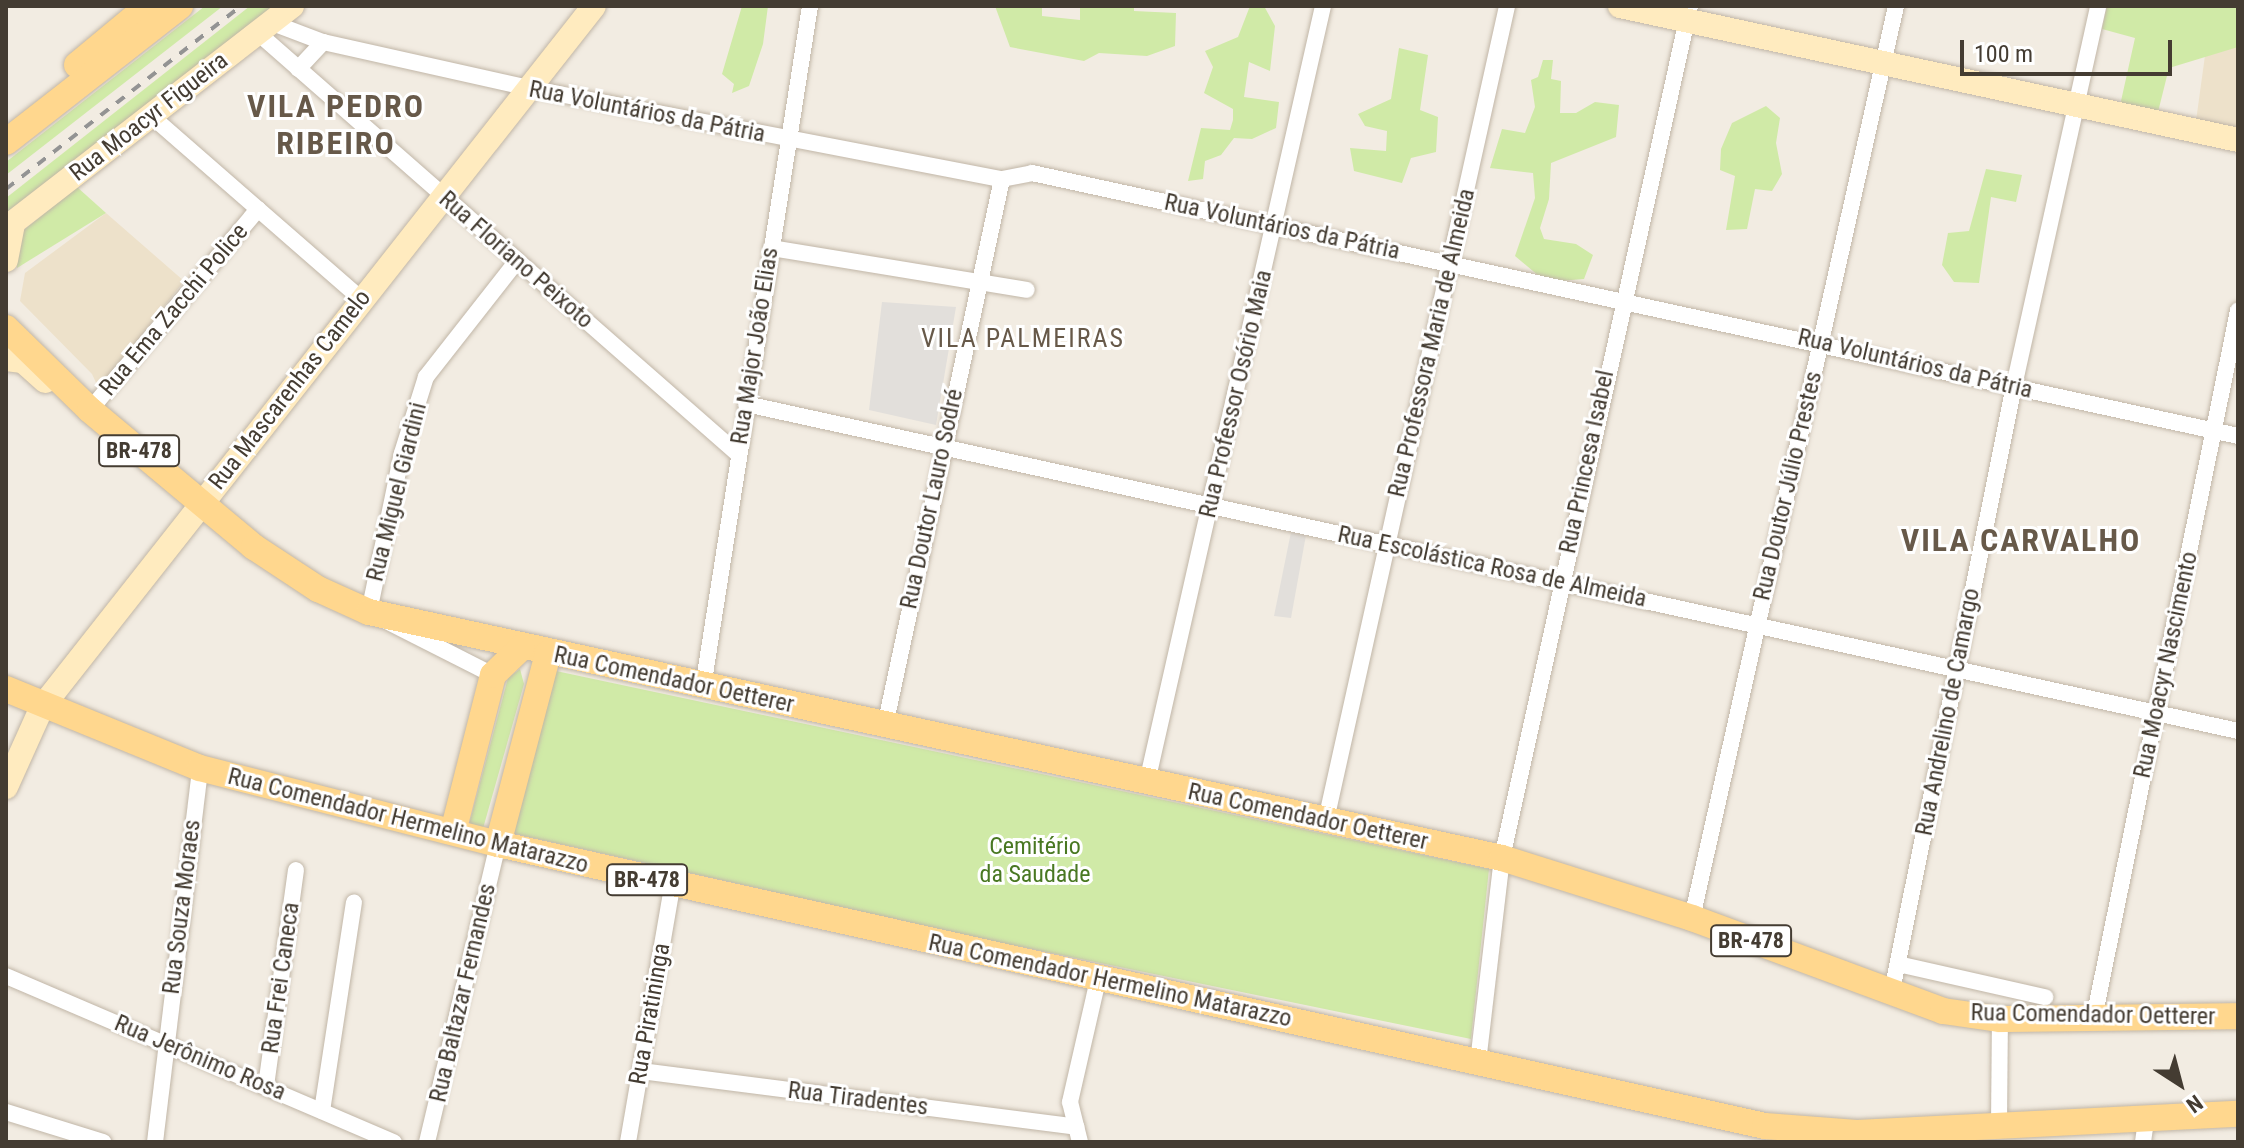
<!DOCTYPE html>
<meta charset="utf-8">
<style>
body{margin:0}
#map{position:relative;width:2244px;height:1148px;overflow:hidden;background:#f2ece2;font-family:"Roboto Condensed",sans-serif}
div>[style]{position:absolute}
.education>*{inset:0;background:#ede1ca}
.green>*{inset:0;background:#d0eaa7}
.parking>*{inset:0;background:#e2dfdb}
.roads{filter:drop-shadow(0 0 2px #c1b6a7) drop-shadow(0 0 2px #c1b6a7)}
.street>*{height:16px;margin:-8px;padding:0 8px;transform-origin:8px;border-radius:8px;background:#fff}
.secondary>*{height:24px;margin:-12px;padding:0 12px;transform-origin:12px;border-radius:12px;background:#ffebbf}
.primary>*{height:26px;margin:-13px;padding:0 13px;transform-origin:13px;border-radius:13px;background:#ffd78e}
.rail>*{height:4px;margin-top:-2px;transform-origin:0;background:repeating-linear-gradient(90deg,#939393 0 10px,transparent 0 20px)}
span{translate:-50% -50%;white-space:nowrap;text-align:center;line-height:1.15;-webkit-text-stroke:6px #fff;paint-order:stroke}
.shield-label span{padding:2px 6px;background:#fff;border:2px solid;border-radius:6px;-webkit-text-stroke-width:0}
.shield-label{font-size:22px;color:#443c32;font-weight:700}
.street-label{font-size:24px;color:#443c32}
.park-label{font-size:24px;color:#497822}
.neighbourhood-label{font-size:26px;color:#675949;letter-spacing:2px}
.district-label{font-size:32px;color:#675949;font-weight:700;letter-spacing:2px}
.frame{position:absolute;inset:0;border:8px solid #443c32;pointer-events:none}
.north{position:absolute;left:2140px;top:1044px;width:80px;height:80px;-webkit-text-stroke:6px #fff;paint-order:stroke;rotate:144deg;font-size:22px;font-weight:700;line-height:32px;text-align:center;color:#443c32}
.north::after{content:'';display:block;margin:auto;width:28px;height:36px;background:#443c32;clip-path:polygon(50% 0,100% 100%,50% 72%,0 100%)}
.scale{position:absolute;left:1960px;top:40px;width:212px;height:36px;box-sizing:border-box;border:4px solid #443c32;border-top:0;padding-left:10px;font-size:24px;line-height:28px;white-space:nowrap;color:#443c32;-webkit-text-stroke:6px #fff;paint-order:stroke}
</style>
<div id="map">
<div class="education">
<div style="clip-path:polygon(2207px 41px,2238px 45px,2238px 130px,2196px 121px)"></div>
<div style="clip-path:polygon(106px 213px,184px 281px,99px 389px,92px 374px,20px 301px,25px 273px)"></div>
</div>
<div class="green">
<div style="clip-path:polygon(205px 6px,223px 6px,6px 175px,6px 162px)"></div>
<div style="clip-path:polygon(250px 6px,279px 6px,6px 215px,6px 198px)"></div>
<div style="clip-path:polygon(742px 6px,768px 6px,763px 44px,749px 86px,732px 93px,734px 84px,722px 74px)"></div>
<div style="clip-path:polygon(995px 6px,1042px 6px,1042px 16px,1080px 20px,1080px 6px,1134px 6px,1134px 11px,1176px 13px,1175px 46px,1147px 56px,1099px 53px,1084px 61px,1010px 47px)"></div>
<div style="clip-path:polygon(1250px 6px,1264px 6px,1275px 26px,1270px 71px,1249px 62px,1244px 97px,1279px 102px,1276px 128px,1252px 139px,1234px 138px,1221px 155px,1205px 161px,1203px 179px,1188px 181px,1201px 128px,1230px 130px,1233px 120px,1233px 109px,1204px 93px,1213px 67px,1205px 51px,1238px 37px)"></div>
<div style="clip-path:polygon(2107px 6px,2238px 6px,2238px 47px,2169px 68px,2157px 116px,2119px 110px,2135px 38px,2102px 29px)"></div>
<div style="clip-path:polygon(1399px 48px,1428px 55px,1420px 110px,1438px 117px,1436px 152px,1411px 158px,1402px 183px,1354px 171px,1350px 148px,1386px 151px,1387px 131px,1365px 126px,1358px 114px,1391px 99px)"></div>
<div style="clip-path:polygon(1543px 60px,1553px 60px,1551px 79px,1561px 81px,1560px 113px,1576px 113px,1595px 102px,1619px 105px,1616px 137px,1551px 163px,1549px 199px,1540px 228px,1544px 239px,1576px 244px,1593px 255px,1584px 279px,1546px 282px,1515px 256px,1535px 198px,1533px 173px,1490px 168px,1502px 129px,1525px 133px,1535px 107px,1531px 80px,1538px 77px)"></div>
<div style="clip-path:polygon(1766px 106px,1780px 118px,1776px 143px,1782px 174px,1772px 191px,1755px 189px,1747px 229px,1726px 230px,1735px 176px,1720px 170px,1721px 149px,1732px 123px)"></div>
<div style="clip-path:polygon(1986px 169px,2022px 175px,2016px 202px,1991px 197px,1979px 283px,1954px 282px,1942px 265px,1948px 233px,1969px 231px)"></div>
<div style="clip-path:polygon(77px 187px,106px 213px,17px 268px,17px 242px,25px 229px)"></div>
<div style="clip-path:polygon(520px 669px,524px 684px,482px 832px,470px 827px,470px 821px,508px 678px)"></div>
<div style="clip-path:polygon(556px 671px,1489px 869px,1471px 1039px,1007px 944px,511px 833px)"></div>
</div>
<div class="parking">
<div style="clip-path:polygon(882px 302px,956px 307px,936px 425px,869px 410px)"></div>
<div style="clip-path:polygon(1291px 532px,1306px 535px,1291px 618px,1274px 616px)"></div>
</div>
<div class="roads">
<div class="street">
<div style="left:270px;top:22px;width:57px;rotate:20.7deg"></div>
<div style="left:323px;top:42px;width:210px;rotate:12.6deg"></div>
<div style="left:528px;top:88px;width:483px;rotate:10.9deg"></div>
<div style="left:1002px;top:179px;width:31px;rotate:-11deg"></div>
<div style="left:1032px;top:173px;width:1234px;rotate:12.3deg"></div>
<div style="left:258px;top:33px;width:640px;rotate:41.26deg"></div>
<div style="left:298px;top:69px;width:37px;rotate:-47deg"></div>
<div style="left:149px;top:114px;width:283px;rotate:41.1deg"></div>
<div style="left:771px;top:248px;width:259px;rotate:9.3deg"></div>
<div style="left:746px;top:404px;width:1527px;rotate:12.36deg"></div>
<div style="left:90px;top:410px;width:262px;rotate:-50.1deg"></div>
<div style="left:493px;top:675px;width:139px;rotate:-153.1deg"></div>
<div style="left:369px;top:612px;width:162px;rotate:-78.3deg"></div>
<div style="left:402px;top:453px;width:80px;rotate:-72.5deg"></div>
<div style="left:426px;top:377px;width:147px;rotate:-51.9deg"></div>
<div style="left:703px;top:687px;width:689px;rotate:-81.07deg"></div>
<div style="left:885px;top:726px;width:559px;rotate:-77.93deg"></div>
<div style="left:1147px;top:782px;width:796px;rotate:-77.22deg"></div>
<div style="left:1326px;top:820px;width:834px;rotate:-77.46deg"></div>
<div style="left:1692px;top:918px;width:935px;rotate:-77.39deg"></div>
<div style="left:1898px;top:964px;width:151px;rotate:12.7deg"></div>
<div style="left:6px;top:976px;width:422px;rotate:23.2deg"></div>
<div style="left:1891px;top:996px;width:622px;rotate:-78.6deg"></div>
<div style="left:2014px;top:386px;width:389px;rotate:-77.5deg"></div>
<div style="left:2094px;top:1018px;width:722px;rotate:-78.49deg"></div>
<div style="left:1478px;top:1062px;width:205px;rotate:-83.3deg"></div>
<div style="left:1502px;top:858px;width:872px;rotate:-77.56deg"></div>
<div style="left:641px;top:1071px;width:439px;rotate:7.3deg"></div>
<div style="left:266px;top:1086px;width:218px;rotate:-82.1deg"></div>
<div style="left:322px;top:1111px;width:211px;rotate:-81.3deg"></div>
<div style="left:6px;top:1112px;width:102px;rotate:17.2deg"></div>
<div style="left:1999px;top:1125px;width:106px;rotate:-89.5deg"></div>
<div style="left:155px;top:1142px;width:377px;rotate:-83.1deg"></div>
<div style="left:427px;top:1142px;width:306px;rotate:-76.6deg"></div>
<div style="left:628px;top:1142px;width:260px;rotate:-80.2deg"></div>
<div style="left:1080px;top:1142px;width:41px;rotate:-104deg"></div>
<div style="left:1070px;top:1102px;width:125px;rotate:-77.1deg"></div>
<div style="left:2143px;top:1142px;width:22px;rotate:-82deg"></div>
</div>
<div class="secondary">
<div style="left:1620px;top:6px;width:632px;rotate:12.23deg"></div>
<div style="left:6px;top:228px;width:362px;rotate:-37.8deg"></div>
<div style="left:6px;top:260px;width:37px;rotate:-79deg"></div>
<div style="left:6px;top:359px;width:17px;rotate:7deg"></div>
<div style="left:23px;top:361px;width:30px;rotate:42deg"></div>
<div style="left:6px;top:787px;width:88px;rotate:-65.8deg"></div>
<div style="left:42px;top:707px;width:892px;rotate:-51.78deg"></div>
</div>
<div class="primary">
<div style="left:77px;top:65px;width:92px;rotate:-39.7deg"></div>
<div style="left:6px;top:142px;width:221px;rotate:-38deg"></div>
<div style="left:6px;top:328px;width:117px;rotate:44.3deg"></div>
<div style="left:90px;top:410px;width:214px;rotate:39.9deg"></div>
<div style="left:254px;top:547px;width:77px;rotate:33.3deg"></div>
<div style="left:318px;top:589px;width:56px;rotate:24.3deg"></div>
<div style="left:369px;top:612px;width:1159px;rotate:12.25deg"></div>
<div style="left:1502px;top:858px;width:199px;rotate:17.5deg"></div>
<div style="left:1692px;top:918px;width:268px;rotate:20.3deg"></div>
<div style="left:1943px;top:1011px;width:58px;rotate:8deg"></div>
<div style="left:2000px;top:1019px;width:238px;rotate:-0.7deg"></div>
<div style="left:6px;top:689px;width:209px;rotate:22.2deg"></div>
<div style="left:200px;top:768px;width:308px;rotate:14.3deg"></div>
<div style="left:498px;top:844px;width:1298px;rotate:12.55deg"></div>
<div style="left:1765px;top:1126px;width:92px;rotate:4.4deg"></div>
<div style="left:1857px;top:1133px;width:381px;rotate:-2.9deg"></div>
<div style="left:453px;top:832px;width:162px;rotate:-75.7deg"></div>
<div style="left:493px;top:675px;width:40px;rotate:-44deg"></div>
<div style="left:498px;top:844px;width:197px;rotate:-75.3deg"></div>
</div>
</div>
<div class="rail">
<div style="left:6px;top:189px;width:298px;rotate:-37.9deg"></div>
</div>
<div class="shield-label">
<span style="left:139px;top:451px">BR-478</span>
<span style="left:647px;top:880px">BR-478</span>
<span style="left:1751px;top:941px">BR-478</span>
</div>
<div class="street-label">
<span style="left:647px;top:112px;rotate:11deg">Rua Voluntários da Pátria</span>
<span style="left:149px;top:117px;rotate:-38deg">Rua Moacyr Figueira</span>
<span style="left:1282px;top:227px;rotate:12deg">Rua Voluntários da Pátria</span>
<span style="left:516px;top:260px;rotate:41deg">Rua Floriano Peixoto</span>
<span style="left:174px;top:310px;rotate:-50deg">Rua Ema Zacchi Police</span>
<span style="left:1432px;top:343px;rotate:-77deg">Rua Professora Maria de Almeida</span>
<span style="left:755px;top:346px;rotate:-81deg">Rua Major João Elias</span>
<span style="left:1915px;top:364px;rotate:13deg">Rua Voluntários da Pátria</span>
<span style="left:290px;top:390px;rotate:-52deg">Rua Mascarenhas Camelo</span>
<span style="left:1236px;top:394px;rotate:-77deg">Rua Professor Osório Maia</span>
<span style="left:1587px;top:462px;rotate:-78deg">Rua Princesa Isabel</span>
<span style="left:1788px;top:486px;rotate:-77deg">Rua Doutor Júlio Prestes</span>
<span style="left:397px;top:492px;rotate:-76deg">Rua Miguel Giardini</span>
<span style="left:932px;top:499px;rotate:-78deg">Rua Doutor Lauro Sodré</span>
<span style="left:1492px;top:567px;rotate:12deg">Rua Escolástica Rosa de Almeida</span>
<span style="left:2166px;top:665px;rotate:-78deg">Rua Moacyr Nascimento</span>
<span style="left:674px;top:680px;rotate:12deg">Rua Comendador Oetterer</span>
<span style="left:1948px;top:712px;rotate:-79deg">Rua Andrelino de Camargo</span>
<span style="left:1308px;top:817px;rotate:12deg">Rua Comendador Oetterer</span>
<span style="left:408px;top:821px;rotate:14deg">Rua Comendador Hermelino Matarazzo</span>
<span style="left:182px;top:907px;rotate:-83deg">Rua Souza Moraes</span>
<span style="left:281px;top:978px;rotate:-82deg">Rua Frei Caneca</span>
<span style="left:1110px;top:981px;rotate:12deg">Rua Comendador Hermelino Matarazzo</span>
<span style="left:463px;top:993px;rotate:-77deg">Rua Baltazar Fernandes</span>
<span style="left:650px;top:1014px;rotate:-80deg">Rua Piratininga</span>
<span style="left:2093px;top:1015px;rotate:1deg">Rua Comendador Oetterer</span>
<span style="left:200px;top:1058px;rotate:23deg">Rua Jerônimo Rosa</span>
<span style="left:858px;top:1099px;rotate:7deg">Rua Tiradentes</span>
</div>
<div class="park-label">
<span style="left:1035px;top:861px">Cemitério<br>da Saudade</span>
</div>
<div class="neighbourhood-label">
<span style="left:1023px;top:339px">VILA PALMEIRAS</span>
</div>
<div class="district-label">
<span style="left:336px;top:125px">VILA PEDRO<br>RIBEIRO</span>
<span style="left:2021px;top:540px">VILA CARVALHO</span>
</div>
<div class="frame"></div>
<div class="north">N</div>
<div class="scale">100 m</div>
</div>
